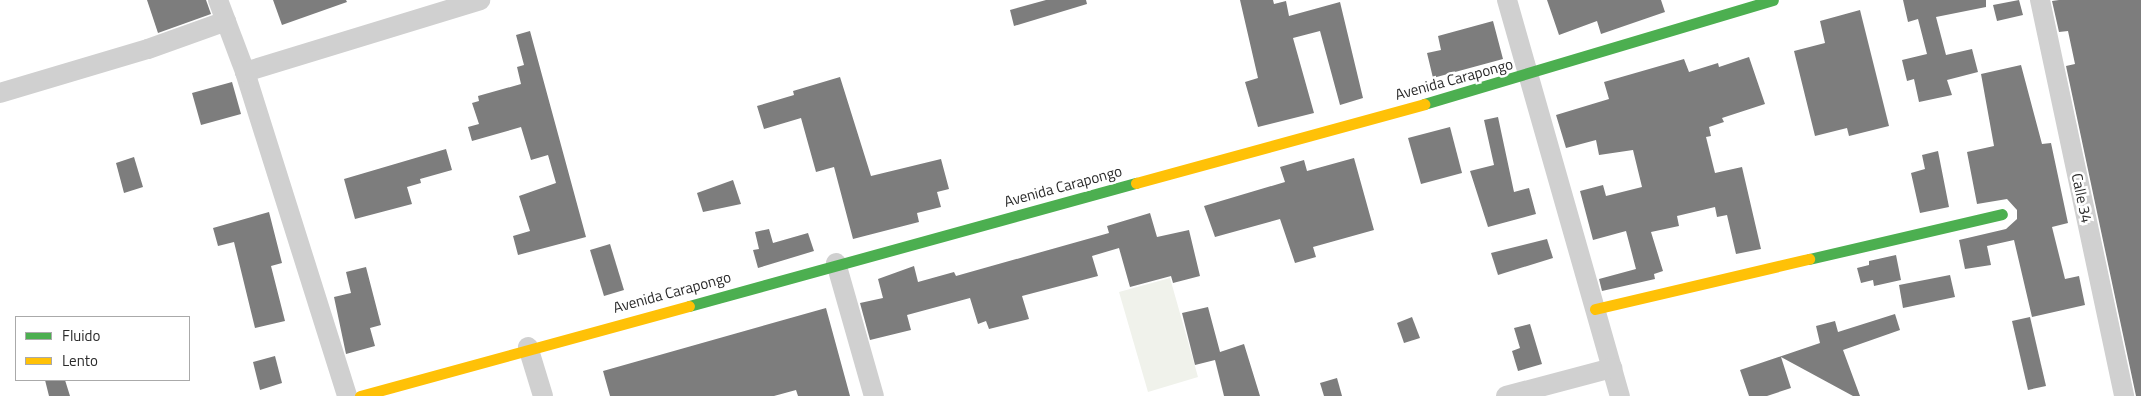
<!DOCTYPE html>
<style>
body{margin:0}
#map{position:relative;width:2141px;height:396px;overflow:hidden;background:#fff;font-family:"Titillium Web",sans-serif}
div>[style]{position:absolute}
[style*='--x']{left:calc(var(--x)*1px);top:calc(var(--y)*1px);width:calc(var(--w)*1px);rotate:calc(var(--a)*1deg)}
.green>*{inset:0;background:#f0f2eb}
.building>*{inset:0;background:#7d7d7d}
.street>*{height:20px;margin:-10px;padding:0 10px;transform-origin:10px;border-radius:10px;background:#d0d0d0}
.fast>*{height:11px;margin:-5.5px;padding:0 5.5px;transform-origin:5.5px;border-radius:5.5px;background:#4caf50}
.slow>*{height:11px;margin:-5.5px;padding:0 5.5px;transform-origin:5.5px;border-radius:5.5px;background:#ffc107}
span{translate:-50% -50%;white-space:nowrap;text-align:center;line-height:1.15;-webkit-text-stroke:5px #fff;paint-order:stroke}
.street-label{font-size:15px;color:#2b2b2b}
.legend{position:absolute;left:15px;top:316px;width:175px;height:65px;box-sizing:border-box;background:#fff;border:1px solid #aaa;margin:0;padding:6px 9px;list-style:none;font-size:15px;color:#2b2b2b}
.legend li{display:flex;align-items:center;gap:10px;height:25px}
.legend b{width:25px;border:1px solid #aaa}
</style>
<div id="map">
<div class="green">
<div style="clip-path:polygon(1170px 278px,1198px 377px,1148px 392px,1119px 292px)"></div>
</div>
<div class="building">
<div style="clip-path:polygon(147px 0,206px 0,211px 14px,158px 33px)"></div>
<div style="clip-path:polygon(273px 0,346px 0,347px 2px,282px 25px)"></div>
<div style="clip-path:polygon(1046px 0,1086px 0,1087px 4px,1014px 26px,1010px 10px)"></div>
<div style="clip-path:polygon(1240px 0,1273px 0,1274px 4px,1286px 1px,1289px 16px,1340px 2px,1363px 98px,1340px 105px,1320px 31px,1293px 38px,1314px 113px,1258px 127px,1245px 82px,1258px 78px)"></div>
<div style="clip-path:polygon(1547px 0,1661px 0,1665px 12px,1601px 34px,1597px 21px,1559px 35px)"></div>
<div style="clip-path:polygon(1903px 0,1986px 0,1986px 7px,1936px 17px,1946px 55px,1972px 49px,1978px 72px,1947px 80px,1952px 95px,1919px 102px,1914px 79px,1907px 81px,1902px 60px,1927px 54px,1918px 19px,1908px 22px)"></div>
<div style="clip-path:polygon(2019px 0,2023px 15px,1997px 21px,1993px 5px)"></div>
<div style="clip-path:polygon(2059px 0,2141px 0,2141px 396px,2136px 396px,2066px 66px,2075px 64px,2068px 31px,2059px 32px,2052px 1px)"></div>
<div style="clip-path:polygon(1860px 10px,1889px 126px,1849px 136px,1847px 128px,1815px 136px,1794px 51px,1825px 43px,1820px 21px)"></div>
<div style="clip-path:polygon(1493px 21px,1503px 59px,1433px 78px,1427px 53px,1441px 50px,1438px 36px)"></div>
<div style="clip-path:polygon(530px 31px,586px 237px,518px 255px,513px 236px,530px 231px,519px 196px,556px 183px,548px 155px,531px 160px,521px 127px,472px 141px,468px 127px,479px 124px,472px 103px,479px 101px,478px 96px,521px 84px,517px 67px,524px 65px,516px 35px)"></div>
<div style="clip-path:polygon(1749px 57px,1765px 104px,1722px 118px,1724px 122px,1709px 127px,1711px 136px,1706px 137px,1715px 173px,1742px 167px,1761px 249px,1736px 254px,1727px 215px,1717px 217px,1715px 207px,1677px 216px,1679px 226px,1651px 232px,1663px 271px,1654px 274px,1655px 279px,1602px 291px,1599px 279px,1636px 269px,1626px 231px,1593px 240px,1580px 191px,1603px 185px,1606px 196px,1642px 187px,1633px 150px,1599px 155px,1596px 140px,1566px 148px,1556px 115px,1609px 99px,1604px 82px,1684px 59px,1689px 72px,1718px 63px,1719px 67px)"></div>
<div style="clip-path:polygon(2021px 65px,2042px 144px,2051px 143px,2068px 223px,2052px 227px,2065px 279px,2079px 276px,2085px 305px,2032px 317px,2014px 240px,1987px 246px,1991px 265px,1965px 269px,1959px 240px,2006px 229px,2017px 219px,2017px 210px,2007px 199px,1977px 204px,1967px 152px,1994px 146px,1981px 74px)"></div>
<div style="clip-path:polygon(840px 77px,871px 176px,941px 159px,949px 189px,937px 192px,941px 207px,917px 213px,919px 222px,853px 239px,834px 167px,816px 172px,801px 118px,764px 129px,757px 106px,794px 95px,793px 91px)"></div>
<div style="clip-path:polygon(232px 82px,241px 114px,201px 125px,192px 93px)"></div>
<div style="clip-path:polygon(1498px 117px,1514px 192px,1529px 188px,1536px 214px,1488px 227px,1470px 171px,1494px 165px,1484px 120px)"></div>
<div style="clip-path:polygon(1450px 127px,1462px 173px,1421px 184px,1408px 138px)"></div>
<div style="clip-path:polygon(446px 149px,452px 170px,420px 179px,421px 183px,407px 187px,412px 204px,355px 219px,344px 179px)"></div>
<div style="clip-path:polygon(1938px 151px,1949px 207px,1920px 213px,1911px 173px,1925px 169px,1922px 155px)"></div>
<div style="clip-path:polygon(134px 157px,143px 187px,124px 193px,116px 163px)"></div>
<div style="clip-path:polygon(1354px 158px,1374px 230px,1313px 247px,1316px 257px,1295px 263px,1280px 219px,1215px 237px,1204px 206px,1285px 182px,1280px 167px,1304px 160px,1307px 171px)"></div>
<div style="clip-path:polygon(733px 180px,741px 204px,703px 212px,697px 193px)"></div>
<div style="clip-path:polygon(269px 212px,282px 263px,271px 266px,285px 321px,255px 328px,234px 242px,218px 246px,213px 228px)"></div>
<div style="clip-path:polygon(1150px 213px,1157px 237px,1189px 230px,1200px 276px,1173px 283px,1171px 276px,1130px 287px,1119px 248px,1092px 256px,1098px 276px,1022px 296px,1029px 319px,989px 329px,986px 321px,978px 324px,970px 298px,907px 315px,911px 330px,870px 340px,860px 303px,883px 298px,878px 279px,914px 266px,918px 282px,954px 272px,956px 276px,1109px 233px,1107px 226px)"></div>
<div style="clip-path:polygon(769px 229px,773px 243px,808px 233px,814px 251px,758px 268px,753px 250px,759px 249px,755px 232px)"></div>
<div style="clip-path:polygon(1547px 239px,1553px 258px,1498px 275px,1491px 253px)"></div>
<div style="clip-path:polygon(610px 244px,624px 290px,604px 296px,590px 250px)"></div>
<div style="clip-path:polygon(1896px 255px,1901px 280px,1874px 286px,1873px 280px,1861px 283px,1857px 268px,1869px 265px,1869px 261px)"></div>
<div style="clip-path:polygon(366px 267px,381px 325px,370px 328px,375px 346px,346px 354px,334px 297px,351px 293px,346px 272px)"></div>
<div style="clip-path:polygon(1950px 275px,1955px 297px,1903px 308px,1899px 285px)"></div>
<div style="clip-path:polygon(1208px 307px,1220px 352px,1244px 344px,1260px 396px,1224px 396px,1215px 360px,1195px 365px,1182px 313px)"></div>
<div style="clip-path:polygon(826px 308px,850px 396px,798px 396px,796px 390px,774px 396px,610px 396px,603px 371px)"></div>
<div style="clip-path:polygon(1895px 314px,1900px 330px,1843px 350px,1860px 396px,1853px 396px,1781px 357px,1791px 388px,1767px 396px,1749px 396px,1740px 370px,1820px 343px,1816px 326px,1835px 321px,1838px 332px)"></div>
<div style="clip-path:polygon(1412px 317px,1420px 338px,1404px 343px,1397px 323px)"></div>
<div style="clip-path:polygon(2030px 317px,2046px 386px,2028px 390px,2012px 321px)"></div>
<div style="clip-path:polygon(1530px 324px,1542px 364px,1518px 371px,1512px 351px,1520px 348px,1514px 328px)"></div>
<div style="clip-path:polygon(275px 356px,282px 383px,260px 390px,253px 362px)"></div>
<div style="clip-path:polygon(1337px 378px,1342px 396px,1324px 396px,1320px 383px)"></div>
<div style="clip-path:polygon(45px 380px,65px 380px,70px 396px,49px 396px)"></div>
</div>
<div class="street">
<div style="--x:218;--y:0;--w:77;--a:69.4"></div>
<div style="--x:245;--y:72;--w:340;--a:72.5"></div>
<div style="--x:1507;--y:0;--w:412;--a:74.1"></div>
<div style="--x:2040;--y:0;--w:405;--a:78"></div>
<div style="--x:245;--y:72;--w:246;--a:-17"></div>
<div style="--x:0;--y:93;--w:154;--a:-16.6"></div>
<div style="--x:148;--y:49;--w:83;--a:-19.7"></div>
<div style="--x:836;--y:263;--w:138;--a:74.1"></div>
<div style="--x:528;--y:347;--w:51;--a:73"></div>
<div style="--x:1506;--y:396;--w:110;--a:-14.8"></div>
</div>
<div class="fast">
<div style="--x:1424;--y:104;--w:364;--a:-16.6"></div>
<div style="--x:1809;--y:259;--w:198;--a:-13.1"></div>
<div style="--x:689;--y:306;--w:464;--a:-15.4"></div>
</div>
<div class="slow">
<div style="--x:1136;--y:183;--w:299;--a:-15.3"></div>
<div style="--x:1595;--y:309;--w:220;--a:-13.2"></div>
<div style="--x:360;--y:396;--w:341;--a:-15.3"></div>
</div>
<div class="street-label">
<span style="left:1454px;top:79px;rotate:-15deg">Avenida Carapongo</span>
<span style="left:1063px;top:186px;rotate:-15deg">Avenida Carapongo</span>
<span style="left:2082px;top:198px;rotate:78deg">Calle 34</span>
<span style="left:672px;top:292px;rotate:-15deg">Avenida Carapongo</span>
</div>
<ul class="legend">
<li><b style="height:6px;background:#4caf50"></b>Fluido</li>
<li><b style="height:6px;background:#ffc107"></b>Lento</li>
</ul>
</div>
